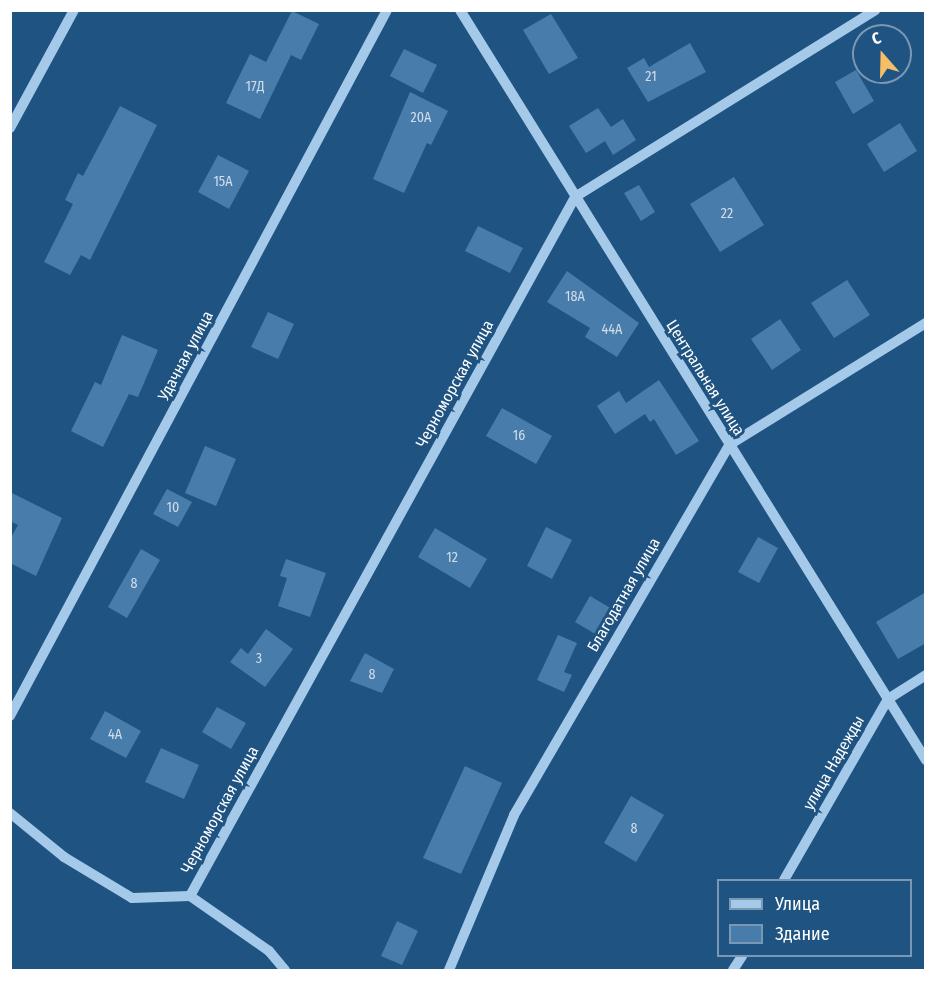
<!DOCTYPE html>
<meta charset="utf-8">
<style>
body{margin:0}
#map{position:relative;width:936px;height:981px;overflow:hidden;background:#1f5382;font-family:"Fira Sans Condensed",sans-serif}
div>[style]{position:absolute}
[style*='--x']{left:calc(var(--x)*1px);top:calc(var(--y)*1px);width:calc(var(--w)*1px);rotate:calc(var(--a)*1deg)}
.building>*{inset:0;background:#487dab}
.minor>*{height:10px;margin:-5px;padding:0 5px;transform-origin:5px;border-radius:5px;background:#a5cae9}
span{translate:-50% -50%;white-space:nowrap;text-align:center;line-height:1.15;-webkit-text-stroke:6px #1f5382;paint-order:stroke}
.number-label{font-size:14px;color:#d1deea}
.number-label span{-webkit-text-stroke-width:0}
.street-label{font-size:16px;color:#fff}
.frame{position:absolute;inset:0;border:12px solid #fff;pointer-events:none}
.legend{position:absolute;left:717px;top:879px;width:195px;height:78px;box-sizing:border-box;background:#1f5382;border:2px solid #7998b4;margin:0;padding:8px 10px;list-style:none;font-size:18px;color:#fff}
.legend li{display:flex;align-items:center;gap:12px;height:30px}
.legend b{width:30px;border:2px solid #7998b4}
.north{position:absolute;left:852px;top:24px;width:60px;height:60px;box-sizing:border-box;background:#1f5382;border:2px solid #7998b4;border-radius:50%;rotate:340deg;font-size:16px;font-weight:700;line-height:24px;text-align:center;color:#fff}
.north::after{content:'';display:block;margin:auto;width:21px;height:27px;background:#f7bf65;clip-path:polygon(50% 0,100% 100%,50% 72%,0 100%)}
</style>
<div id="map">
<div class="building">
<div style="clip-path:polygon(292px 11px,319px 24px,301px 60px,291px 55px,260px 119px,226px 103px,250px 54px,266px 62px)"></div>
<div style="clip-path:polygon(551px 14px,578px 58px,549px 74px,523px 30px)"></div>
<div style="clip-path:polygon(690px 43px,706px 72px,648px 102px,627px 68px,644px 58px,649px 67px)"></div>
<div style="clip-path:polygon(404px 49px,437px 65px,423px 93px,390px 76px)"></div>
<div style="clip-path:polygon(856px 70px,874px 101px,853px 114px,835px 82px)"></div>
<div style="clip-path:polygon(410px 92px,448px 111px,431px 145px,427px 143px,404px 193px,373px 179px)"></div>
<div style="clip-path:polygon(120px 106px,157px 125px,90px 260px,81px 255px,70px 275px,44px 262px,73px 204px,65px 200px,78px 173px,83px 176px)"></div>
<div style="clip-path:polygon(598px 108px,611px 127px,623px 119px,636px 140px,613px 155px,605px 141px,586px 153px,569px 126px)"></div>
<div style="clip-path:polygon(900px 123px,917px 151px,884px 172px,867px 144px)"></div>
<div style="clip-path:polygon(218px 155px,249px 171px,229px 209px,198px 192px)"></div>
<div style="clip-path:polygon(734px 177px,764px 225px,720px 252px,690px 204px)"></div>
<div style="clip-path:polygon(639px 185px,655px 212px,641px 221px,624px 193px)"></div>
<div style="clip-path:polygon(478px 226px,523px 248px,510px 273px,465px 251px)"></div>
<div style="clip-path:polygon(567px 271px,639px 323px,617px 357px,585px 337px,590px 328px,547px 302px)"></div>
<div style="clip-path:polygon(847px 280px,870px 315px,834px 338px,811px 303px)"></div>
<div style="clip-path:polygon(268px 312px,294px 324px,278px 359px,251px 347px)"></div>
<div style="clip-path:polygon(780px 319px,801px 350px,772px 370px,751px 339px)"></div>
<div style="clip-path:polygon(122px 335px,158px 350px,138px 397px,129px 394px,103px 447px,71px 431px,95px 382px,101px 385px)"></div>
<div style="clip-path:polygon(659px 380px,699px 441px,676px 455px,654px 419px,650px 422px,645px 414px,615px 434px,597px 406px,619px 391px,626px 403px)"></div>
<div style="clip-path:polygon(502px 408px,552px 436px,536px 464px,486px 436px)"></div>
<div style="clip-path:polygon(205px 446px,236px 459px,216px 506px,185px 493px)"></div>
<div style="clip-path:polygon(167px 489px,192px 502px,178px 527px,153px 514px)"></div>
<div style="clip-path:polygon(10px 492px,62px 518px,36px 576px,10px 563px,10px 539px,18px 525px,10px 521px)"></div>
<div style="clip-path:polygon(546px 527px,572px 540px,552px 579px,527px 566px)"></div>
<div style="clip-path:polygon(435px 528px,487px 559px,470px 588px,418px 557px)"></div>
<div style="clip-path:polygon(758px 537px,778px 548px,759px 583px,738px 572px)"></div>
<div style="clip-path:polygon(141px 549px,160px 560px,127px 618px,108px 607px)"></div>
<div style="clip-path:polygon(286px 559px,326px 573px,310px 617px,278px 606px,287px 578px,280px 576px)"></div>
<div style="clip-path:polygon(926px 592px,926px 643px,898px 659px,876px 622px)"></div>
<div style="clip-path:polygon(590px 596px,612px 609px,597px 635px,575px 622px)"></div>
<div style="clip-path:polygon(266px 629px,293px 649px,265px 687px,230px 662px,241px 648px,248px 654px)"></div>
<div style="clip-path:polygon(558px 635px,577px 643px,564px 672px,572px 675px,564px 692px,537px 680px)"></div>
<div style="clip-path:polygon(365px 653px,394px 669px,382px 693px,350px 681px)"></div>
<div style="clip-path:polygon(217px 707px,246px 723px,231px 749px,202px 732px)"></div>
<div style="clip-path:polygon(105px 711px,141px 731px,126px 758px,90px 739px)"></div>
<div style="clip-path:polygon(161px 748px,199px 765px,184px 799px,145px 782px)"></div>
<div style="clip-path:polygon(465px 766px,502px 783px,461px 874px,423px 858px)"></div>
<div style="clip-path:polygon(631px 796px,664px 815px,636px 862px,604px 843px)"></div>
<div style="clip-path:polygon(397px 921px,418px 931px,402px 965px,381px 956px)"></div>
</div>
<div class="minor">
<div style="--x:460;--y:10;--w:883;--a:58.15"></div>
<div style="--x:10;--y:128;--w:134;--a:-61.5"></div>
<div style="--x:10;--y:716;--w:800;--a:-61.9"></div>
<div style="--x:10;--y:813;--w:70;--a:39.2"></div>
<div style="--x:64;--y:857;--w:79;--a:31.1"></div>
<div style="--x:132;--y:898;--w:58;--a:-2"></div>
<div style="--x:190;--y:896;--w:96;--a:34.8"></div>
<div style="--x:269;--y:951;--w:25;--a:50"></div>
<div style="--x:784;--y:880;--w:209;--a:-60.1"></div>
<div style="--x:888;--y:699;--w:45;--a:-32.3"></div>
<div style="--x:190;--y:896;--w:798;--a:-61.15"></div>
<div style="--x:575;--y:197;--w:354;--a:-31.9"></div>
<div style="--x:449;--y:970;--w:168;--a:-67.2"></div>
<div style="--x:514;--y:815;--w:428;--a:-59.8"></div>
<div style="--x:729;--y:445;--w:232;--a:-31.8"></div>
<div style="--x:733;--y:970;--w:17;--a:-57"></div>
</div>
<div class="number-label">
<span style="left:651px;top:77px">21</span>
<span style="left:255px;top:87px">17Д</span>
<span style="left:421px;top:118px">20А</span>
<span style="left:223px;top:182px">15А</span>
<span style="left:727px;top:214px">22</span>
<span style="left:575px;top:297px">18А</span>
<span style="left:612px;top:330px">44А</span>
<span style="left:519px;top:436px">16</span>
<span style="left:173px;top:508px">10</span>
<span style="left:452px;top:558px">12</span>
<span style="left:134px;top:584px">8</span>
<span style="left:259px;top:659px">3</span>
<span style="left:372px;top:675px">8</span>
<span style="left:115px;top:735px">4А</span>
<span style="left:634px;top:829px">8</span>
</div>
<div class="street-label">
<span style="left:186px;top:356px;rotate:-62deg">Удачная улица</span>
<span style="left:705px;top:378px;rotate:58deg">Центральная улица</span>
<span style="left:455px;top:384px;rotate:-61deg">Черноморская улица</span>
<span style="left:624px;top:595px;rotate:-60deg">Благодатная улица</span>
<span style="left:834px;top:763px;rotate:-60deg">улица Надежды</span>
<span style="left:220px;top:810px;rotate:-61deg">Черноморская улица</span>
</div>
<div class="frame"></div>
<ul class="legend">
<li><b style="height:8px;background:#a5cae9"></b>Улица</li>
<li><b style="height:16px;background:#487dab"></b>Здание</li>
</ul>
<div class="north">С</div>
</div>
